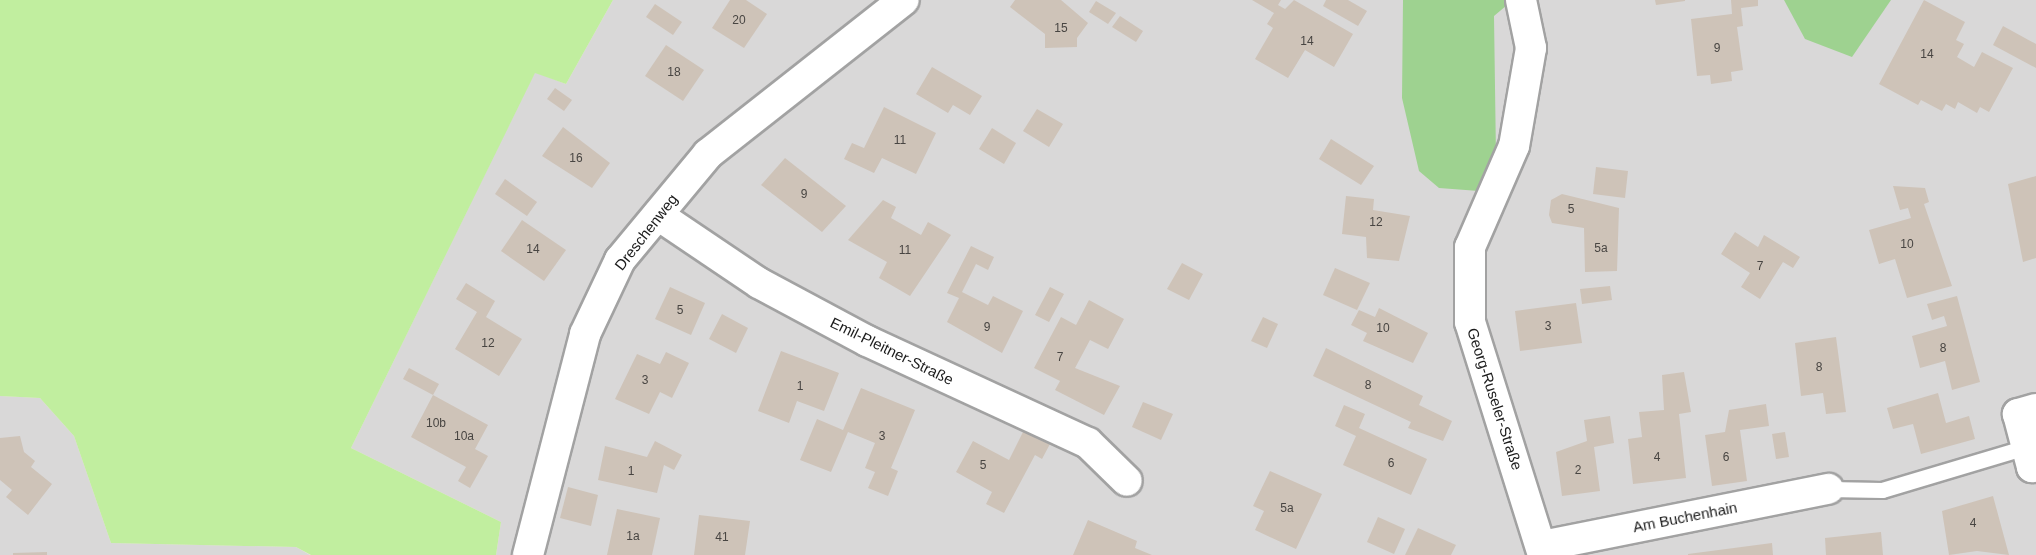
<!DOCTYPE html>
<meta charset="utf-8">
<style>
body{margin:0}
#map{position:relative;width:2036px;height:555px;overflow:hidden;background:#eeeadf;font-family:Arial,sans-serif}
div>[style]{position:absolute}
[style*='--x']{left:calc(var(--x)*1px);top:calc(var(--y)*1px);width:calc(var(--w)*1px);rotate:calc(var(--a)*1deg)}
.residential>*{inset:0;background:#d9d8d8}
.grass>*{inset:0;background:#c1ee9f}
.forest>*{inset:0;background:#9ed290}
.building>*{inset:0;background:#cec3b8}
.roads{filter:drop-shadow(2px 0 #a2a2a2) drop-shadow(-2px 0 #a2a2a2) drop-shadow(0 2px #a2a2a2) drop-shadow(0 -2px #a2a2a2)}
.lane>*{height:15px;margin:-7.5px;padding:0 7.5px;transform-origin:7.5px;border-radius:7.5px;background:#fff}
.street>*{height:30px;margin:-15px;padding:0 15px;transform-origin:15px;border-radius:15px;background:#fff}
span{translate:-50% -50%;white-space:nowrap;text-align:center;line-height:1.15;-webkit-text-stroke:5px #fff;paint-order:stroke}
.number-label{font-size:12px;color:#484542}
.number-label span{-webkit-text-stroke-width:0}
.street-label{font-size:15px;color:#1b1b1b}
</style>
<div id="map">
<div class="residential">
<div style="clip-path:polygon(613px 0,2036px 0,2036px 555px,496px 555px,501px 522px,351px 448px,535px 72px,566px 84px)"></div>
<div style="clip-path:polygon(0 396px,40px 398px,74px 436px,111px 543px,296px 547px,310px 555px,0 555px)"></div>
</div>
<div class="grass">
<div style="clip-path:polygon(0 0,613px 0,566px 84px,535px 73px,351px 448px,501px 522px,496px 555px,311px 555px,296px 547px,111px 543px,74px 436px,40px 398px,0 396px)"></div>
</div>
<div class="forest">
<div style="clip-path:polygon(1403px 0,1513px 0,1494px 16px,1496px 157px,1479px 191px,1439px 188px,1419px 171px,1402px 98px)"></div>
<div style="clip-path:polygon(1784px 0,1891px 0,1852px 57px,1805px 39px)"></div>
</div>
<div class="building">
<div style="clip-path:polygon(730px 0,746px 0,767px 14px,744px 48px,712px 28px)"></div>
<div style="clip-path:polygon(1015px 0,1061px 0,1088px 23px,1077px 38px,1077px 47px,1045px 48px,1045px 34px,1010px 7px)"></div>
<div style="clip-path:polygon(1252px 0,1281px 0,1278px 5px,1285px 9px,1294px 0,1353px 34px,1334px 67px,1305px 50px,1288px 78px,1255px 59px,1273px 28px,1267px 24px,1274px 13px)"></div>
<div style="clip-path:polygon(1326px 0,1348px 0,1367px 11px,1358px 26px,1323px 6px)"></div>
<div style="clip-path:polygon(1655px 0,1685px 0,1685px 1px,1656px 5px)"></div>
<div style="clip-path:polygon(1731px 0,1758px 0,1758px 6px,1741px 8px,1743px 26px,1737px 27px,1743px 70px,1731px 72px,1732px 81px,1711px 84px,1710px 75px,1697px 76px,1691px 19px,1732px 14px)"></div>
<div style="clip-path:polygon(1924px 0,1965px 22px,1956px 40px,1964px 44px,1957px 57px,1974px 67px,1982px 52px,2013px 68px,1989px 112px,1980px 107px,1977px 113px,1958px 102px,1955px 109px,1946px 104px,1942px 111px,1921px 100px,1918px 105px,1879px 84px)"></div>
<div style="clip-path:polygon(1096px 1px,1116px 13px,1108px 24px,1089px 12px)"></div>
<div style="clip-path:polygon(655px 4px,682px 22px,673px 35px,646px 17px)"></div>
<div style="clip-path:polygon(1120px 16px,1143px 31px,1136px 42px,1112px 27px)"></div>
<div style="clip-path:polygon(2003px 26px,2036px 44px,2036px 68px,1993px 45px)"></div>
<div style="clip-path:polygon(666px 45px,704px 70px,683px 101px,645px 76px)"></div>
<div style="clip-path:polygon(932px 67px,982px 96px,970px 115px,953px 105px,948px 113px,916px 94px)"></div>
<div style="clip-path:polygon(555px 88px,572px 100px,564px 111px,547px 99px)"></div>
<div style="clip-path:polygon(884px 107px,936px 133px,916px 174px,882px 158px,874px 173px,844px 159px,852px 143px,864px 148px)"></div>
<div style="clip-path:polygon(1037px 109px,1063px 124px,1049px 147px,1023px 131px)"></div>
<div style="clip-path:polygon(563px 127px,610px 163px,592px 188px,542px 156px)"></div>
<div style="clip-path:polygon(992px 128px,1016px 143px,1004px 164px,979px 149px)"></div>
<div style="clip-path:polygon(1331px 139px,1374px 166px,1361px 185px,1319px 159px)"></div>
<div style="clip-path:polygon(785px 158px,846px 206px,822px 232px,761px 185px)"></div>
<div style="clip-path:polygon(1596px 167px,1628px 171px,1625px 198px,1593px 194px)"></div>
<div style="clip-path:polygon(2036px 176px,2036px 258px,2023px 262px,2008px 184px)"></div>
<div style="clip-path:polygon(505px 179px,537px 202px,527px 216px,495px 194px)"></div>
<div style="clip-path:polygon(1893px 186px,1925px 188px,1929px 202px,1924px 204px,1952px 286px,1907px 298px,1895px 259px,1879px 264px,1869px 230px,1911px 218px,1908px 208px,1900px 210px)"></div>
<div style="clip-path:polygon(1562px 194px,1619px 208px,1617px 271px,1585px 272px,1584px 228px,1552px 223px,1549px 215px,1551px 200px)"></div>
<div style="clip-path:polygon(1346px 196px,1374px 199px,1373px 210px,1410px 216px,1399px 261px,1367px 258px,1366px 237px,1342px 234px)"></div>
<div style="clip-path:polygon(883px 200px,896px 207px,891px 218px,921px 235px,928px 222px,951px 235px,910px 296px,879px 278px,887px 262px,848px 240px)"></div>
<div style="clip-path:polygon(522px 220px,566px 250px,544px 281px,501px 251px)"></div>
<div style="clip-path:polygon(1735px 232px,1758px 247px,1764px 235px,1800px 257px,1793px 268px,1783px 262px,1760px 299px,1741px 287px,1750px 273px,1721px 254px)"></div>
<div style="clip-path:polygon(971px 246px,994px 257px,988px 270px,976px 264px,962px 292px,988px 305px,993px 296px,1023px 311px,1002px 353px,947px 322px,959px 298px,947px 293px)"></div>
<div style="clip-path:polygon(1182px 263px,1203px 274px,1189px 300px,1167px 289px)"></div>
<div style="clip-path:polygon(1335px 268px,1370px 283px,1357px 310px,1323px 295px)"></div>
<div style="clip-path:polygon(466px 283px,495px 301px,486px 317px,522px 339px,499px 376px,455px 349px,477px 312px,456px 299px)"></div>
<div style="clip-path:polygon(1610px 286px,1612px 300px,1582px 304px,1580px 289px)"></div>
<div style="clip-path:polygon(670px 287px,705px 303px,691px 335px,655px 319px)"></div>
<div style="clip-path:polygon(1050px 287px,1064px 294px,1049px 322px,1035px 315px)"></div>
<div style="clip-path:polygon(1957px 296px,1980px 382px,1952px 390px,1945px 361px,1920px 368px,1912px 336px,1947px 326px,1944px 316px,1932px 320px,1927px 304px)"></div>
<div style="clip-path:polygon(1089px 300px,1124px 319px,1108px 349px,1090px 340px,1075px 368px,1120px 386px,1104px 415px,1055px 390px,1060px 381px,1034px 368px,1061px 317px,1076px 325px)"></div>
<div style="clip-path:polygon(1576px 303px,1582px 343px,1520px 351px,1515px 311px)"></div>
<div style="clip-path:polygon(1379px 308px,1428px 333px,1413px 363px,1363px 341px,1367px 333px,1351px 325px,1359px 310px,1375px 317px)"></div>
<div style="clip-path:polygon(722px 314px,748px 328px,736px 353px,709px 339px)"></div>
<div style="clip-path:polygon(1263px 317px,1278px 324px,1267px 348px,1251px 341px)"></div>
<div style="clip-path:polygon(1836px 337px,1846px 412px,1826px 414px,1823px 393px,1801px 396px,1795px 343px)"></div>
<div style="clip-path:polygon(1326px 348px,1423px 396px,1419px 405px,1452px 421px,1443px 441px,1408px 428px,1411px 422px,1313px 376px)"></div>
<div style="clip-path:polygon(781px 351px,839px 373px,824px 411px,797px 401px,789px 423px,758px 411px)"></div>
<div style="clip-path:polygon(666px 352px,689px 363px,672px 398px,660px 392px,649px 414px,615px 399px,637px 354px,660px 364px)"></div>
<div style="clip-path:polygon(409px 368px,439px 384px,433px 395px,403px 379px)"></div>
<div style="clip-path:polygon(1684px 372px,1691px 412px,1679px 414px,1686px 478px,1633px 484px,1628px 439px,1642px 437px,1639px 412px,1664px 410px,1662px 375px)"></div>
<div style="clip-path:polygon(861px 388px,915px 410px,891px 468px,898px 471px,888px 496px,868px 488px,875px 472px,865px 468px,875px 443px,848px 432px,831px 472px,800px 460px,817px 419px,843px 430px)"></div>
<div style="clip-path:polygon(1938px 393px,1946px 423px,1969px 416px,1975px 439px,1921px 454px,1913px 424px,1893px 429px,1887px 408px)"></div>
<div style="clip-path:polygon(433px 395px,488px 425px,475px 449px,488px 456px,470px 488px,458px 481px,466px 467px,411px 437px)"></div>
<div style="clip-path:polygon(1143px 402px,1173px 414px,1161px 440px,1132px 427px)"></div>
<div style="clip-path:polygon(1766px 404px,1769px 426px,1740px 430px,1747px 481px,1712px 486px,1705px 435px,1725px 432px,1729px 410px)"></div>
<div style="clip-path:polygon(1344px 405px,1365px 414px,1359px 428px,1427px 459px,1411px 495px,1343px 465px,1356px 436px,1335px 426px)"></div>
<div style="clip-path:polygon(1610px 416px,1614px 443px,1594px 447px,1600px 491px,1562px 496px,1556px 452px,1587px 441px,1584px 420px)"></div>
<div style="clip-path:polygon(1024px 430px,1050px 444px,1042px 459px,1035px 455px,1004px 513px,986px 504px,992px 492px,956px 472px,973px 441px,1009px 460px)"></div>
<div style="clip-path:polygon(1785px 432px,1789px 457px,1776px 459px,1772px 434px)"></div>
<div style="clip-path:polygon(20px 436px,24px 452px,35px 461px,31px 467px,52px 484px,28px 515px,6px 497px,12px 490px,0 480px,0 438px)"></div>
<div style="clip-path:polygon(655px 441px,682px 455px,674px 470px,664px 465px,657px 493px,598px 480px,605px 446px,647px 457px)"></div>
<div style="clip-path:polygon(1270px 471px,1322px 494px,1296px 549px,1255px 530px,1264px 511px,1253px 506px)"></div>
<div style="clip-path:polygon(568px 487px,598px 495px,591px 526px,560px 518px)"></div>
<div style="clip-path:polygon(1993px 496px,2009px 555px,1977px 551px,1949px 555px,1942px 511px)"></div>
<div style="clip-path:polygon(617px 509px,660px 518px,652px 555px,607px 555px)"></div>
<div style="clip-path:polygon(699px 515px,750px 521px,745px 555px,694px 555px)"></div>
<div style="clip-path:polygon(1378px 517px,1405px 529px,1394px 554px,1367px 542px)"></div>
<div style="clip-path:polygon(1088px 520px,1137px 541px,1135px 548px,1152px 555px,1073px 555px)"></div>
<div style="clip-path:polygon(1418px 528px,1456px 545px,1451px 555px,1405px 555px)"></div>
<div style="clip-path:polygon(1881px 532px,1883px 555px,1826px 555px,1825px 538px)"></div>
<div style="clip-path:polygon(1772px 543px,1773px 555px,1688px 555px,1688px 554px)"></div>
<div style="clip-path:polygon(47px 552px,47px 555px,13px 555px,13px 553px)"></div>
</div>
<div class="roads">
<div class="lane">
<div style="--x:1828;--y:489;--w:54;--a:1.1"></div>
<div style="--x:1882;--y:490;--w:150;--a:-16.6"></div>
</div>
<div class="street">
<div style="--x:1521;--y:0;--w:49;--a:78.2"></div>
<div style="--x:1531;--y:48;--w:99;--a:99.8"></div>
<div style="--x:1514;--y:146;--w:110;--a:113.5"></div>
<div style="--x:1470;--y:247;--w:75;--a:90"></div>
<div style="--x:1470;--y:322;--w:244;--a:72.6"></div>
<div style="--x:658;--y:215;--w:122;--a:34"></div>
<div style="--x:759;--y:283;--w:123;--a:28.2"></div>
<div style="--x:867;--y:341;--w:243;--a:24.8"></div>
<div style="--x:1088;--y:443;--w:54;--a:44.3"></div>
<div style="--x:2036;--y:409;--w:19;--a:164"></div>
<div style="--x:2018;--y:414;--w:55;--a:75.2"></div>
<div style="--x:2032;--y:467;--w:4;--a:-14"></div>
<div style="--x:1542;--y:546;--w:292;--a:-11.3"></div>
<div style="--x:528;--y:555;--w:228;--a:-75.5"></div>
<div style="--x:585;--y:334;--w:82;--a:-64.7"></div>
<div style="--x:620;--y:260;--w:138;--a:-50.3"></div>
<div style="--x:708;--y:154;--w:249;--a:-38.2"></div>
</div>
</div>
<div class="number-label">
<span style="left:739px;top:21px">20</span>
<span style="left:1061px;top:29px">15</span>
<span style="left:1307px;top:42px">14</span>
<span style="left:1717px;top:49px">9</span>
<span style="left:1927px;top:55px">14</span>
<span style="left:674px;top:73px">18</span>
<span style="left:900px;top:141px">11</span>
<span style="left:576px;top:159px">16</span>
<span style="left:804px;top:195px">9</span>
<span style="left:1571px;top:210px">5</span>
<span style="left:1376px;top:223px">12</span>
<span style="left:1907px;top:245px">10</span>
<span style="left:1601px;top:249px">5a</span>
<span style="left:533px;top:250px">14</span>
<span style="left:905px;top:251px">11</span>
<span style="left:1760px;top:267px">7</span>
<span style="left:680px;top:311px">5</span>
<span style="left:1548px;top:327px">3</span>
<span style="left:987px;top:328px">9</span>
<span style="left:1383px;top:329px">10</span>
<span style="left:488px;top:344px">12</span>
<span style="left:1943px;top:349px">8</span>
<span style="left:1060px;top:358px">7</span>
<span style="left:1819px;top:368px">8</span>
<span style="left:645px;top:381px">3</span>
<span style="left:1368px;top:386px">8</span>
<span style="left:800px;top:387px">1</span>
<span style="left:436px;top:424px">10b</span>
<span style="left:464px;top:437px">10a</span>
<span style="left:882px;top:437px">3</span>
<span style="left:1657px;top:458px">4</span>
<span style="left:1726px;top:458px">6</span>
<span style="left:1391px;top:464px">6</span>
<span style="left:983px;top:466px">5</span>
<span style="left:1578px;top:471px">2</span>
<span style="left:631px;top:472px">1</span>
<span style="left:1287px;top:509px">5a</span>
<span style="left:1973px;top:524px">4</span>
<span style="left:633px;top:537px">1a</span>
<span style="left:722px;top:538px">41</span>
</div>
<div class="street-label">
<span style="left:646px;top:232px;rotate:-52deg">Dreschenweg</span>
<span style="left:892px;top:351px;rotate:26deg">Emil-Pleitner-Straße</span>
<span style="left:1495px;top:399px;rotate:72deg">Georg-Ruseler-Straße</span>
<span style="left:1685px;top:517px;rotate:-11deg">Am Buchenhain</span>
</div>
</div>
